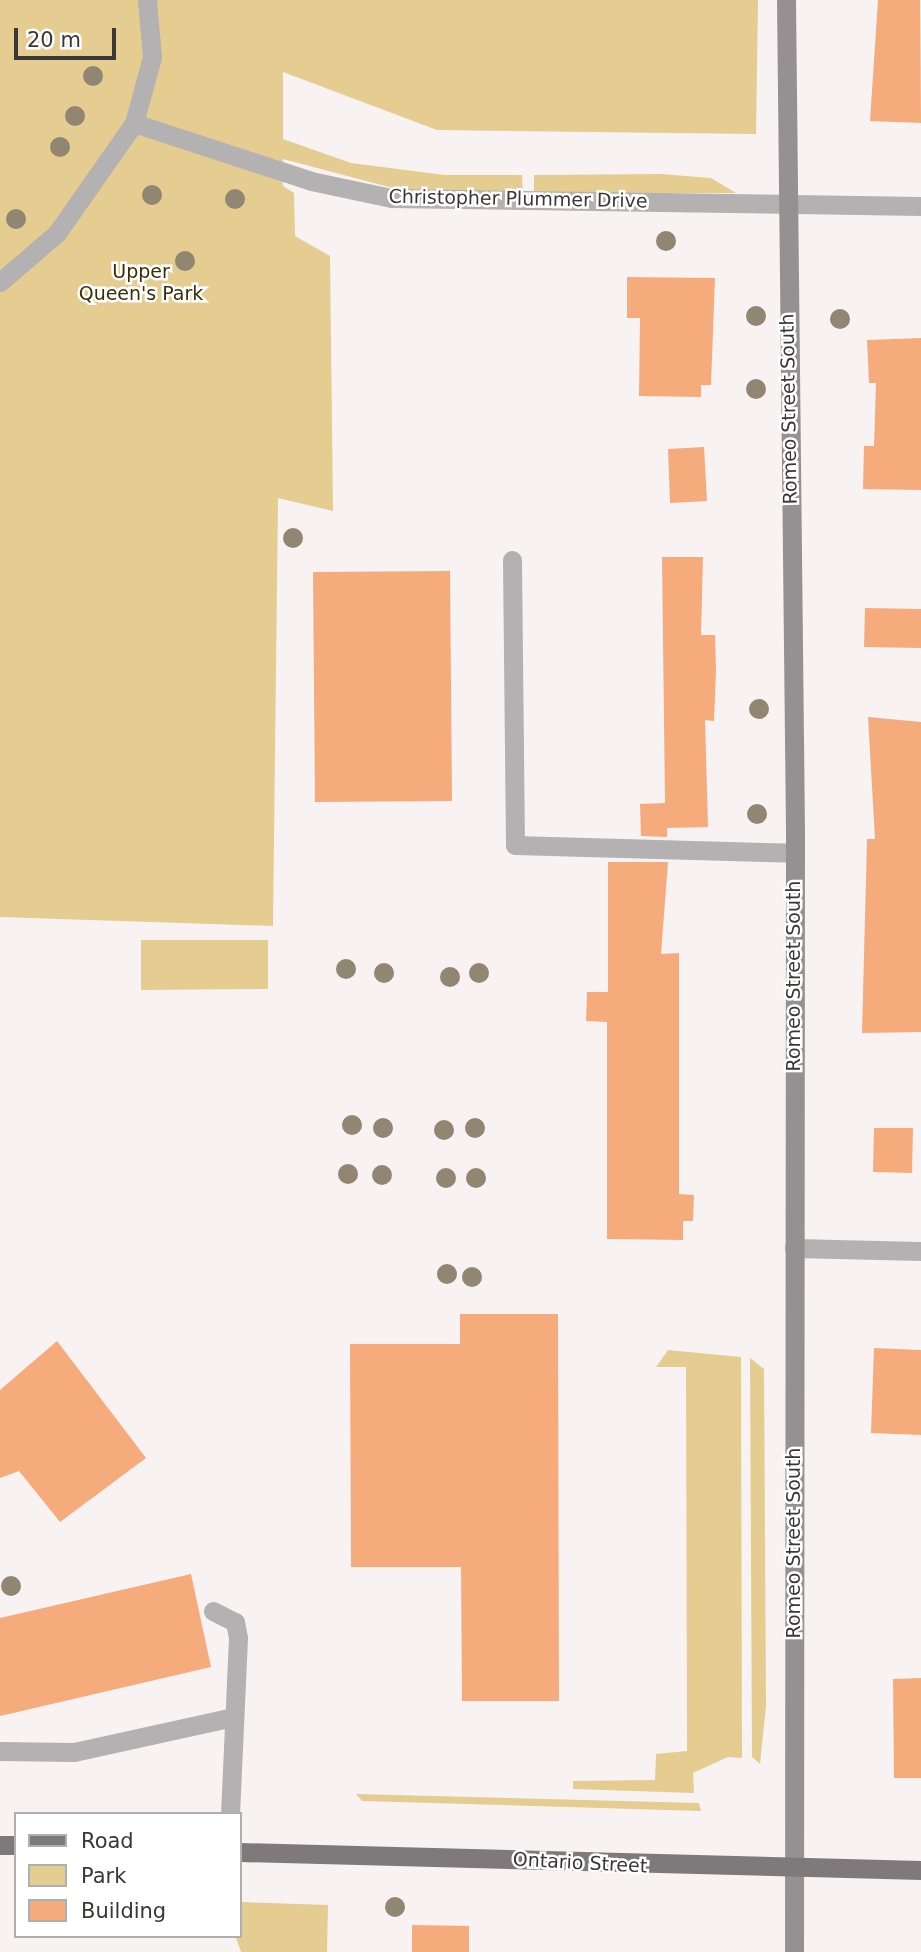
<!DOCTYPE html>
<style>
body{margin:0}
#map{position:relative;width:921px;height:1952px;overflow:hidden;background:#f9f2f2;font-family:"DejaVu Sans",sans-serif}
div>[style]{position:absolute}
[style*='--x']{left:calc(var(--x)*1px);top:calc(var(--y)*1px);width:calc(var(--w)*1px);rotate:calc(var(--a)*1deg)}
.green>*{inset:0;background:#e5cc91}
.building>*{inset:0;background:#f5ab7c}
.service>*{height:19px;margin:-9.5px;padding:0 9.5px;transform-origin:9.5px;border-radius:9.5px;background:#b4b1b3}
.minor>*{height:19px;margin:-9.5px;padding:0 9.5px;transform-origin:9.5px;border-radius:9.5px;background:#b4b1b3}
.secondary>*{height:19px;margin:-9.5px;padding:0 9.5px;transform-origin:9.5px;border-radius:9.5px;background:#959193}
.primary>*{height:19px;margin:-9.5px;padding:0 9.5px;transform-origin:9.5px;border-radius:9.5px;background:#7e7a7c}
.trees>*{width:20px;height:20px;margin:-10px;border-radius:50%;background:#908672}
span{translate:-50% -50%;white-space:nowrap;text-align:center;line-height:1.15;-webkit-text-stroke:5px #fff;paint-order:stroke}
.street-label{font-size:19px;color:#3a3737}
.park-label{font-size:19px;color:#3b2d09}
.legend{position:absolute;left:14px;top:1812px;width:228px;height:126px;box-sizing:border-box;background:#fff;border:2px solid #b0afaf;margin:0;padding:9px 12px;list-style:none;font-size:21px;color:#3a3737}
.legend li{display:flex;align-items:center;gap:14px;height:35px}
.legend b{width:35px;border:2px solid #b0afaf}
.scale{position:absolute;left:14px;top:28px;width:102px;height:32px;box-sizing:border-box;border:4px solid #3a3737;border-top:0;padding-left:9px;font-size:21px;line-height:24px;white-space:nowrap;color:#3a3737;-webkit-text-stroke:5px #fff;paint-order:stroke}
</style>
<div id="map">
<div class="green">
<div style="clip-path:polygon(0 0,758px 0,756px 134px,437px 130px,283px 72px,283px 139px,351px 163px,445px 175px,522px 175px,523px 193px,408px 192px,283px 159px,283px 186px,294px 193px,295px 236px,330px 256px,333px 511px,278px 498px,273px 926px,0 917px)"></div>
<div style="clip-path:polygon(661px 174px,711px 178px,736px 193px,534px 193px,534px 175px)"></div>
<div style="clip-path:polygon(141px 940px,268px 940px,268px 989px,141px 990px)"></div>
<div style="clip-path:polygon(668px 1350px,741px 1357px,742px 1758px,728px 1757px,693px 1773px,694px 1793px,573px 1789px,573px 1781px,655px 1780px,656px 1754px,687px 1751px,686px 1367px,656px 1367px)"></div>
<div style="clip-path:polygon(750px 1358px,764px 1369px,766px 1706px,760px 1764px,752px 1757px)"></div>
<div style="clip-path:polygon(356px 1794px,699px 1803px,701px 1811px,362px 1801px)"></div>
<div style="clip-path:polygon(240px 1902px,328px 1905px,327px 1952px,241px 1952px,236px 1938px,190px 1937px,240px 1936px)"></div>
</div>
<div class="building">
<div style="clip-path:polygon(878px 0,920px 0,921px 123px,870px 121px)"></div>
<div style="clip-path:polygon(627px 277px,715px 278px,711px 385px,701px 385px,701px 397px,639px 396px,640px 318px,627px 318px)"></div>
<div style="clip-path:polygon(921px 338px,921px 490px,863px 489px,864px 446px,874px 446px,876px 383px,869px 383px,867px 340px)"></div>
<div style="clip-path:polygon(704px 447px,707px 501px,670px 503px,668px 449px)"></div>
<div style="clip-path:polygon(662px 557px,703px 557px,701px 635px,715px 635px,716px 671px,714px 721px,705px 720px,708px 827px,667px 828px,667px 837px,641px 836px,640px 804px,665px 803px)"></div>
<div style="clip-path:polygon(450px 571px,452px 801px,315px 802px,313px 572px)"></div>
<div style="clip-path:polygon(865px 608px,921px 609px,921px 648px,864px 647px)"></div>
<div style="clip-path:polygon(868px 717px,921px 722px,921px 1032px,862px 1033px,867px 839px,875px 839px)"></div>
<div style="clip-path:polygon(608px 862px,668px 862px,661px 954px,679px 953px,679px 1194px,694px 1195px,693px 1221px,683px 1221px,683px 1240px,607px 1239px,607px 1022px,586px 1021px,587px 992px,608px 992px)"></div>
<div style="clip-path:polygon(874px 1128px,913px 1128px,912px 1173px,873px 1172px)"></div>
<div style="clip-path:polygon(460px 1314px,558px 1314px,559px 1701px,462px 1701px,461px 1567px,351px 1567px,350px 1344px,460px 1344px)"></div>
<div style="clip-path:polygon(57px 1341px,146px 1458px,60px 1522px,19px 1471px,0 1478px,0 1390px)"></div>
<div style="clip-path:polygon(874px 1348px,921px 1350px,921px 1435px,871px 1433px)"></div>
<div style="clip-path:polygon(191px 1574px,211px 1667px,0 1716px,0 1618px)"></div>
<div style="clip-path:polygon(921px 1678px,921px 1778px,894px 1778px,893px 1679px)"></div>
<div style="clip-path:polygon(412px 1925px,469px 1926px,469px 1952px,412px 1952px)"></div>
</div>
<div class="service">
<div style="--x:512;--y:560;--w:285;--a:89.4"></div>
<div style="--x:515;--y:845;--w:280;--a:1.6"></div>
<div style="--x:213;--y:1611;--w:25;--a:27"></div>
<div style="--x:235;--y:1622;--w:16;--a:79"></div>
<div style="--x:238;--y:1638;--w:176;--a:92.6"></div>
<div style="--x:0;--y:1751;--w:74;--a:0.8"></div>
<div style="--x:74;--y:1752;--w:163;--a:-12.4"></div>
</div>
<div class="minor">
<div style="--x:134;--y:123;--w:186;--a:18.1"></div>
<div style="--x:311;--y:181;--w:82;--a:12"></div>
<div style="--x:391;--y:198;--w:530;--a:0.86"></div>
<div style="--x:0;--y:282;--w:75;--a:-40.7"></div>
<div style="--x:57;--y:233;--w:134;--a:-55"></div>
<div style="--x:134;--y:123;--w:68;--a:-74.7"></div>
<div style="--x:152;--y:57;--w:57;--a:-95"></div>
<div style="--x:794;--y:1248;--w:127;--a:1.4"></div>
</div>
<div class="secondary">
<div style="--x:786;--y:0;--w:832;--a:89.38"></div>
<div style="--x:795;--y:832;--w:1120;--a:90.05"></div>
</div>
<div class="primary">
<div style="--x:0;--y:1845;--w:16;--a:0"></div>
<div style="--x:240;--y:1852;--w:681;--a:1.51"></div>
</div>
<div class="trees">
<div style="left:93px;top:76px"></div>
<div style="left:75px;top:116px"></div>
<div style="left:60px;top:147px"></div>
<div style="left:152px;top:195px"></div>
<div style="left:235px;top:199px"></div>
<div style="left:16px;top:219px"></div>
<div style="left:666px;top:241px"></div>
<div style="left:185px;top:261px"></div>
<div style="left:756px;top:316px"></div>
<div style="left:840px;top:319px"></div>
<div style="left:756px;top:389px"></div>
<div style="left:293px;top:538px"></div>
<div style="left:759px;top:709px"></div>
<div style="left:757px;top:814px"></div>
<div style="left:346px;top:969px"></div>
<div style="left:384px;top:973px"></div>
<div style="left:479px;top:973px"></div>
<div style="left:450px;top:977px"></div>
<div style="left:352px;top:1125px"></div>
<div style="left:383px;top:1128px"></div>
<div style="left:475px;top:1128px"></div>
<div style="left:444px;top:1130px"></div>
<div style="left:348px;top:1174px"></div>
<div style="left:382px;top:1175px"></div>
<div style="left:446px;top:1178px"></div>
<div style="left:476px;top:1178px"></div>
<div style="left:447px;top:1274px"></div>
<div style="left:472px;top:1277px"></div>
<div style="left:11px;top:1586px"></div>
<div style="left:395px;top:1907px"></div>
</div>
<div class="street-label">
<span style="left:518px;top:199px;rotate:1deg">Christopher Plummer Drive</span>
<span style="left:789px;top:409px;rotate:-91deg">Romeo Street South</span>
<span style="left:794px;top:976px;rotate:-90deg">Romeo Street South</span>
<span style="left:794px;top:1543px;rotate:-90deg">Romeo Street South</span>
<span style="left:580px;top:1863px;rotate:3deg">Ontario Street</span>
</div>
<div class="park-label">
<span style="left:141px;top:283px">Upper<br>Queen's Park</span>
</div>
<ul class="legend">
<li><b style="height:9px;background:#7e7a7c"></b>Road</li>
<li><b style="height:19px;background:#e5cc91"></b>Park</li>
<li><b style="height:19px;background:#f5ab7c"></b>Building</li>
</ul>
<div class="scale">20 m</div>
</div>
